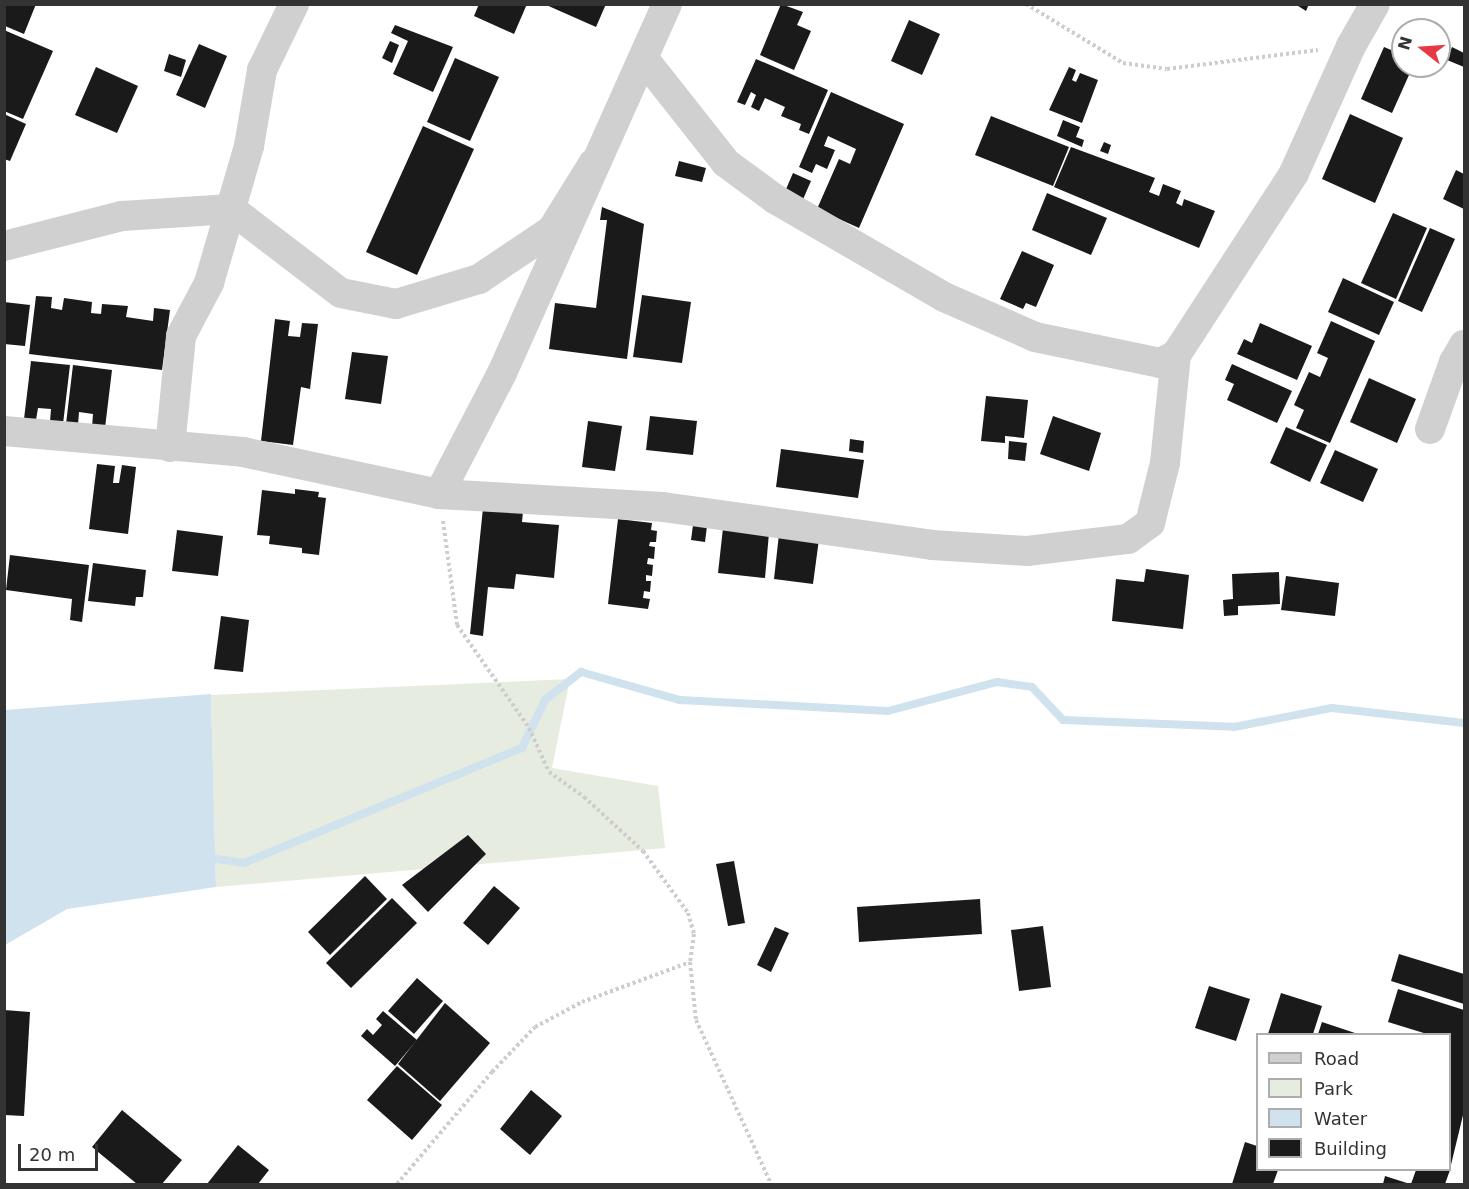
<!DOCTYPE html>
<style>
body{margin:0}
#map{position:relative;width:1469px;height:1189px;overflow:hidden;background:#fff;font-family:"DejaVu Sans",sans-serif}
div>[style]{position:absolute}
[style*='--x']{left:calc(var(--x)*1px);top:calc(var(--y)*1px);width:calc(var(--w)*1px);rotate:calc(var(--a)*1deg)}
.green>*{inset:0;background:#e6ecdf}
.water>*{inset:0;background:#cfe2ee}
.stream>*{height:8px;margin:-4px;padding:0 4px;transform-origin:4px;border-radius:4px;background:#cfe2ee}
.building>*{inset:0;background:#1a1a1a}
.path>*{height:4px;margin-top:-2px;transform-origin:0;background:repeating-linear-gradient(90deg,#cdcdcd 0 3px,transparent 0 6px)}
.minor>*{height:30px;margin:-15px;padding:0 15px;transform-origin:15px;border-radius:15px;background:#d0d0d0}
span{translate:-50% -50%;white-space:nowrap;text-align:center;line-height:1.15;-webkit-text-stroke:6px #fff;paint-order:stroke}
.frame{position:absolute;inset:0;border:6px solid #333;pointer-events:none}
.legend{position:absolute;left:1256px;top:1033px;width:195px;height:138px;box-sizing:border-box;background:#fff;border:2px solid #adadad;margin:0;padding:8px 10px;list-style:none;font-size:18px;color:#333}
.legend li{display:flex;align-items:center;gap:12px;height:30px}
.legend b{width:30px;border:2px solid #adadad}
.north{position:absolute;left:1391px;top:18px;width:60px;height:60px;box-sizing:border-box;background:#fff;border:2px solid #adadad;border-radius:50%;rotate:287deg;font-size:16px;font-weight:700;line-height:24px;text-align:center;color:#333}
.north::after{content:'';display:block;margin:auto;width:21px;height:27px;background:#e63946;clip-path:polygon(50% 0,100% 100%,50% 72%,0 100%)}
.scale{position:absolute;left:18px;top:1144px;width:80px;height:27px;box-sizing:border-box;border:3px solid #333;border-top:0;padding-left:8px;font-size:18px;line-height:21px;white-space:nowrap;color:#333;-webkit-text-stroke:4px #fff;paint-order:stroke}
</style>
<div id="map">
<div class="green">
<div style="clip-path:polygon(570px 679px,552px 768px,658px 786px,665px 848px,216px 887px,211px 695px)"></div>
</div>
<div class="water">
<div style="clip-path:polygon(211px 694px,216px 887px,67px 909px,5px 945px,5px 710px)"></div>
</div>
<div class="stream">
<div style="--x:204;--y:857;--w:40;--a:8.5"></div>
<div style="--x:244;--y:863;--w:301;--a:-22.5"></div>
<div style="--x:522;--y:748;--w:53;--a:-64.4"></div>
<div style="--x:545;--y:700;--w:46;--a:-37.9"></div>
<div style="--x:581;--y:672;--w:103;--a:15.8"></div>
<div style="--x:680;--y:700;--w:208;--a:3"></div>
<div style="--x:888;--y:711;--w:113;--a:-14.9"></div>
<div style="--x:997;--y:682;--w:35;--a:8"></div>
<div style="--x:1032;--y:687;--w:45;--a:46.8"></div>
<div style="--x:1063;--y:720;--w:171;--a:2.3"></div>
<div style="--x:1234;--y:727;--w:100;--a:-11"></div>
<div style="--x:1332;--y:708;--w:133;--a:6.5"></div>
</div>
<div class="building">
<div style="clip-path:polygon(5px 4px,36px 4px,24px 34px,5px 26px)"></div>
<div style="clip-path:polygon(479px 4px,527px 4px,514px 34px,474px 16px)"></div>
<div style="clip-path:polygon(544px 4px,606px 4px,596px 27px)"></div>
<div style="clip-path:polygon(781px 4px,803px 12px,797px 25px,811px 31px,794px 70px,760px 55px)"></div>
<div style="clip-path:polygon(1295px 4px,1309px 4px,1306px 11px)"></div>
<div style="clip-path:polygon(909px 20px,940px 34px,922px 75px,891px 61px)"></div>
<div style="clip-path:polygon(395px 25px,453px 47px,433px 92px,393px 74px,408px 41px,391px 33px)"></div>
<div style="clip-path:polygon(4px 30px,53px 51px,23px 119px,4px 111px)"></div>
<div style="clip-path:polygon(390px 41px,399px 45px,392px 63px,382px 58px)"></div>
<div style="clip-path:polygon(199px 44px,227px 56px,205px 108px,176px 95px)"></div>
<div style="clip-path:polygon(1384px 47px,1403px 55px,1403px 66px,1413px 66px,1392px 113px,1361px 99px)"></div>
<div style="clip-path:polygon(1452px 47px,1464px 53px,1464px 67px,1447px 60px)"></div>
<div style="clip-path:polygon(169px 54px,186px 60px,181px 77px,164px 71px)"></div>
<div style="clip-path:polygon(455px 58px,499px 77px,470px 141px,427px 122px)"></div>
<div style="clip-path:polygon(756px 59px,828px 90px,809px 134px,799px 130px,801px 124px,781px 116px,785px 107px,765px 98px,759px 111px,751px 107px,756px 95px,751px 92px,745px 105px,737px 102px)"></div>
<div style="clip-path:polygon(96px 67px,138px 86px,117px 133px,75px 115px)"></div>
<div style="clip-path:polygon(1069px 67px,1076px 70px,1072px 80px,1076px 82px,1080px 73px,1098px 80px,1082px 123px,1049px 110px)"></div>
<div style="clip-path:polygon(831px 92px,904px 124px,859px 228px,817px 209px,839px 159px,850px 164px,856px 149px,828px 136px,824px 146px,835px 150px,827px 169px,816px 164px,812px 173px,799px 167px)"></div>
<div style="clip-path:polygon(4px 114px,26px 124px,10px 161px,4px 159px)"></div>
<div style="clip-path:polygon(1350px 114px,1403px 138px,1375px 203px,1322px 179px)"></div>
<div style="clip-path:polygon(991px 116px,1069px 147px,1053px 186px,975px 155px)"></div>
<div style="clip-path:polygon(1063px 120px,1080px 127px,1076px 137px,1084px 140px,1082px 147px,1057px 136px)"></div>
<div style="clip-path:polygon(423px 126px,474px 149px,417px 275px,366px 252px)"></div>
<div style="clip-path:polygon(1104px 142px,1111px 145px,1108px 154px,1100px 151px)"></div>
<div style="clip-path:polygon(1071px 147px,1155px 178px,1149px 192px,1159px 196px,1163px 184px,1181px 191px,1176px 203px,1182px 206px,1184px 199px,1215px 211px,1199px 248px,1054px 187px)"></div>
<div style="clip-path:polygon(679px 161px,706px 168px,702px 182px,675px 176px)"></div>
<div style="clip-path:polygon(1456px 170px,1464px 174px,1464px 209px,1443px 199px)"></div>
<div style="clip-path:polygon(793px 173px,811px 181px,801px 204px,783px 196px)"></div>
<div style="clip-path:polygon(1047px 193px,1107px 218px,1091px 255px,1032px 230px)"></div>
<div style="clip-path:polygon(602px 207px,644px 224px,627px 359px,549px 349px,555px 303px,596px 308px,607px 220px,600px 220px)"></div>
<div style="clip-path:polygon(1393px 213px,1427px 228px,1396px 299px,1361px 283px)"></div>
<div style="clip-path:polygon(1430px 228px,1455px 239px,1422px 312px,1398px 301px)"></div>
<div style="clip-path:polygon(1022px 251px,1054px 265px,1036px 307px,1026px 303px,1023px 309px,1000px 299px)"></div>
<div style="clip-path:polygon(1343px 278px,1394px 302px,1379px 335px,1328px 312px)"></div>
<div style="clip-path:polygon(642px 295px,691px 302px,682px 363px,633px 357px)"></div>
<div style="clip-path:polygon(36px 296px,52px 297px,51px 308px,62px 310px,64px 298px,92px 302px,91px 313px,101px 314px,102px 304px,128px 306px,126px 317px,153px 321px,154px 308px,170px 310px,162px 370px,29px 354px)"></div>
<div style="clip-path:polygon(4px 302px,30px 305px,25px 346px,4px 344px)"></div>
<div style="clip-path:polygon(275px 319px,290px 321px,288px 336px,300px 337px,302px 323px,318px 324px,310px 389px,301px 387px,293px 445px,261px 441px)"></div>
<div style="clip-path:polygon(1331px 321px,1375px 341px,1330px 443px,1296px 428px,1304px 410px,1294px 405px,1309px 372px,1320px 377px,1328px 358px,1317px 353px)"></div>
<div style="clip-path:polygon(1260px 323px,1312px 346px,1297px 380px,1237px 354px,1244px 339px,1252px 343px)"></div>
<div style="clip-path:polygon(352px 352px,388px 356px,381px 404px,345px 399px)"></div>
<div style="clip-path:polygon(31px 361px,70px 365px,63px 424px,50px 422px,51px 409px,38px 408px,36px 420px,24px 419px)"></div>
<div style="clip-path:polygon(1232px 364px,1292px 391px,1277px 423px,1227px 400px,1234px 384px,1225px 380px)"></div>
<div style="clip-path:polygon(73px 365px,112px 370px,105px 428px,92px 427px,93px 414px,79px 412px,78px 425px,66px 424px)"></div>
<div style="clip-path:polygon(1369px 378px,1416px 399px,1397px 443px,1350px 422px)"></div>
<div style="clip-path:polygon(986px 396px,1028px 400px,1024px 438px,1005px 436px,1005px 443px,981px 441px)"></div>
<div style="clip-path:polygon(650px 416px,697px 421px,693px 455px,646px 450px)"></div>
<div style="clip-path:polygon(1053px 416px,1101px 433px,1089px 471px,1040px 454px)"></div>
<div style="clip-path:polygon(588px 421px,622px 426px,615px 471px,582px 467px)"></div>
<div style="clip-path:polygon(1286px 427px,1327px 445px,1310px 482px,1270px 463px)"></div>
<div style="clip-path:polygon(850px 439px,864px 441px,863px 453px,849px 451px)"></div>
<div style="clip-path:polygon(1009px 441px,1027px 443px,1025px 461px,1008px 459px)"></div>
<div style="clip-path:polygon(781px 449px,864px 460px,858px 498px,776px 487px)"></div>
<div style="clip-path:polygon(1335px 450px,1378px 469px,1363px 502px,1320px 483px)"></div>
<div style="clip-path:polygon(97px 464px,115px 466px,113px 483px,119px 483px,122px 465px,136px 467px,128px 534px,89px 529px)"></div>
<div style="clip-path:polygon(295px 489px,319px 492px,318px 497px,326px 498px,319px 555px,302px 553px,302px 548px,269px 544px,270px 536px,257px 535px,262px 490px,295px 494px)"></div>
<div style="clip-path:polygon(483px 508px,523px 512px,522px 522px,559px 525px,554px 578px,516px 574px,514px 589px,488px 587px,483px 636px,470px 634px)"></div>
<div style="clip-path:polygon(618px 519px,652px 523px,651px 530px,657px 531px,656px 542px,650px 542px,649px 546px,655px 547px,654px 559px,648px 558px,647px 564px,653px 565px,652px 576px,646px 575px,646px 581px,651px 581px,650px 592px,644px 591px,643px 598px,650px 599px,648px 609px,608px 604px)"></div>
<div style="clip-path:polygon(693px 525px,707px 526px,705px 542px,691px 540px)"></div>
<div style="clip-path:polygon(723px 528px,769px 533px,765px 578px,718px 573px)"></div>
<div style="clip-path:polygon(177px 530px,223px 536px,218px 576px,172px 571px)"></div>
<div style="clip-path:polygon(779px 534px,819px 539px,813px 584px,774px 579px)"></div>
<div style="clip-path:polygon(10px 555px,89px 565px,82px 622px,70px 620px,72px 599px,6px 590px)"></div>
<div style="clip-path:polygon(93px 563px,146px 570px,143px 597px,136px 597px,135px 606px,88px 601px)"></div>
<div style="clip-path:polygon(1146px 569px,1189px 575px,1183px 629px,1112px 621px,1116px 579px,1144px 582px)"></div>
<div style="clip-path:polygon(1279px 572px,1280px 604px,1238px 606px,1238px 615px,1224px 616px,1223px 600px,1233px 599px,1232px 574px)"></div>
<div style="clip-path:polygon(1286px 576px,1339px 583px,1335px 616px,1281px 610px)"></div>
<div style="clip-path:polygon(221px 616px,249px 620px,243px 672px,214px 669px)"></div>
<div style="clip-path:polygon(468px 835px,486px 854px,428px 912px,402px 885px)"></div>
<div style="clip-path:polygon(734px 861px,745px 923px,728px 926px,716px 864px)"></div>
<div style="clip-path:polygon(365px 876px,387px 899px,330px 955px,308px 932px)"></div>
<div style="clip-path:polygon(494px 886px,520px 908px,488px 945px,463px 923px)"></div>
<div style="clip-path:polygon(392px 898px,417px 923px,351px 988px,326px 963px)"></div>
<div style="clip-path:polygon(980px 899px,982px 934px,859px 942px,857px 907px)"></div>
<div style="clip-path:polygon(1043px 926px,1051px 987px,1019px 991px,1011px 930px)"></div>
<div style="clip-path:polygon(775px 927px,789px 933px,771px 972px,757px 965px)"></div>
<div style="clip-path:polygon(1399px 954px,1464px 974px,1464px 1004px,1391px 981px)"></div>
<div style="clip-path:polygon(417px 978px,443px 1001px,414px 1034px,388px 1011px)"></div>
<div style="clip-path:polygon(1209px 986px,1250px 999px,1236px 1041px,1195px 1028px)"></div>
<div style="clip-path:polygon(1398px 989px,1464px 1010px,1464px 1111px,1450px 1169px,1450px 1034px,1427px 1034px,1388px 1022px)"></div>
<div style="clip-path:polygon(1281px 993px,1322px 1006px,1313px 1034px,1268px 1034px)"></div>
<div style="clip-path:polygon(445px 1003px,490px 1043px,440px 1101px,398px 1064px)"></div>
<div style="clip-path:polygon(4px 1010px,30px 1012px,24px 1116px,4px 1115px)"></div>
<div style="clip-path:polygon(383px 1011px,417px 1040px,395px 1066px,361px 1036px,367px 1029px,373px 1035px,382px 1025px,376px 1019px)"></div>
<div style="clip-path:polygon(1322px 1022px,1358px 1034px,1318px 1034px)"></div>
<div style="clip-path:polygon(397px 1066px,442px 1105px,412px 1140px,367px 1100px)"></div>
<div style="clip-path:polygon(531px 1090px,562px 1116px,530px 1155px,500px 1129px)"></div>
<div style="clip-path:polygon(122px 1110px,182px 1160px,162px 1184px,137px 1184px,92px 1147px)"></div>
<div style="clip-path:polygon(1245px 1142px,1257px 1146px,1257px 1170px,1278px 1170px,1273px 1184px,1232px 1184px)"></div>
<div style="clip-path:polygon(238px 1145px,269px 1170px,258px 1184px,207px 1184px)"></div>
<div style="clip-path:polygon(1416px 1170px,1450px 1170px,1445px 1184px,1411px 1184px)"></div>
<div style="clip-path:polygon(1385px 1176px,1410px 1184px,1383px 1184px)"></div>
</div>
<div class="path">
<div style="--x:1026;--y:4;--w:114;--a:31.3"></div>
<div style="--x:1123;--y:63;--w:44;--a:7.8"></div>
<div style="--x:1167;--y:69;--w:152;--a:-7.2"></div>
<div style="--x:443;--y:521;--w:105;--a:82.3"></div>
<div style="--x:457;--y:625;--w:126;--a:55"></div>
<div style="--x:529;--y:728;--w:48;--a:65.6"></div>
<div style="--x:549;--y:772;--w:43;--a:35.5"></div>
<div style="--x:584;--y:797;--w:80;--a:42.5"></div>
<div style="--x:643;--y:851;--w:77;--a:54"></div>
<div style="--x:688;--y:913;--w:22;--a:74"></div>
<div style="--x:694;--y:934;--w:28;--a:98"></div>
<div style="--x:690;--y:962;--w:58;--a:84.1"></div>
<div style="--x:696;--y:1020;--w:180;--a:65.4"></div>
<div style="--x:397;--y:1184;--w:147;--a:-49.7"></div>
<div style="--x:492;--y:1072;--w:62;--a:-46.3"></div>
<div style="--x:535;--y:1027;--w:53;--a:-28"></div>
<div style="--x:582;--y:1002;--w:115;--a:-20.3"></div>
</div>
<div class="minor">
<div style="--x:644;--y:59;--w:132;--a:51.7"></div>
<div style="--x:726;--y:163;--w:61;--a:36.3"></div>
<div style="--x:775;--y:199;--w:195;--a:30.1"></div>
<div style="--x:944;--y:297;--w:99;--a:23.7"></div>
<div style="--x:1035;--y:337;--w:128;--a:11.7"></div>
<div style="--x:1160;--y:363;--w:18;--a:-27"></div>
<div style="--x:1176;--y:355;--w:217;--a:-57"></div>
<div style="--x:1294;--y:173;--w:139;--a:-65.8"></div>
<div style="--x:1351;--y:46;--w:48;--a:-60.3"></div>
<div style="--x:4;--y:246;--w:122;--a:-14.3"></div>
<div style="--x:122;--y:216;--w:109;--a:-3.7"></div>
<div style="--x:231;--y:209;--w:138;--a:37.4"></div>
<div style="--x:341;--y:293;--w:56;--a:11.3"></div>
<div style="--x:396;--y:304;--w:87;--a:-16.8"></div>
<div style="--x:479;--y:279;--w:88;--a:-33.9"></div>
<div style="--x:552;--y:230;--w:78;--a:-58.2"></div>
<div style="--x:1430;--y:429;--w:71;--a:-70.3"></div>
<div style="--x:1454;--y:362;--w:20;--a:-60"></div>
<div style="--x:4;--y:431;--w:240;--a:5"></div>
<div style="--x:243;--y:452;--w:200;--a:12.1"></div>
<div style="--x:439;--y:494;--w:224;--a:3.3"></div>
<div style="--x:663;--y:507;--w:272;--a:8"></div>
<div style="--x:932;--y:545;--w:95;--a:3.6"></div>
<div style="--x:1027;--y:551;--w:102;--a:-6.8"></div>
<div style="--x:1128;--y:539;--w:27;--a:-36"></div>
<div style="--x:1150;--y:523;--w:62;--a:-76"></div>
<div style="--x:1165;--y:463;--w:109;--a:-84.2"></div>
<div style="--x:170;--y:447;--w:112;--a:-84.3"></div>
<div style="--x:181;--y:336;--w:60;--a:-62.2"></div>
<div style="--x:209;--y:283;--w:143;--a:-73.7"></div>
<div style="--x:249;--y:146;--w:77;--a:-80.3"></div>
<div style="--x:262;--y:70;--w:73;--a:-64.1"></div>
<div style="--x:439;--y:494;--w:136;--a:-62.5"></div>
<div style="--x:502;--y:373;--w:404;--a:-65.9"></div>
</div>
<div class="frame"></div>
<ul class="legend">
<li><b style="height:8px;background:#d0d0d0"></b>Road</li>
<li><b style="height:16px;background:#e6ecdf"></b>Park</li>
<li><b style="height:16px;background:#cfe2ee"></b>Water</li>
<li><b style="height:16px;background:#1a1a1a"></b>Building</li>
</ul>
<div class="north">N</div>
<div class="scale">20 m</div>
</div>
